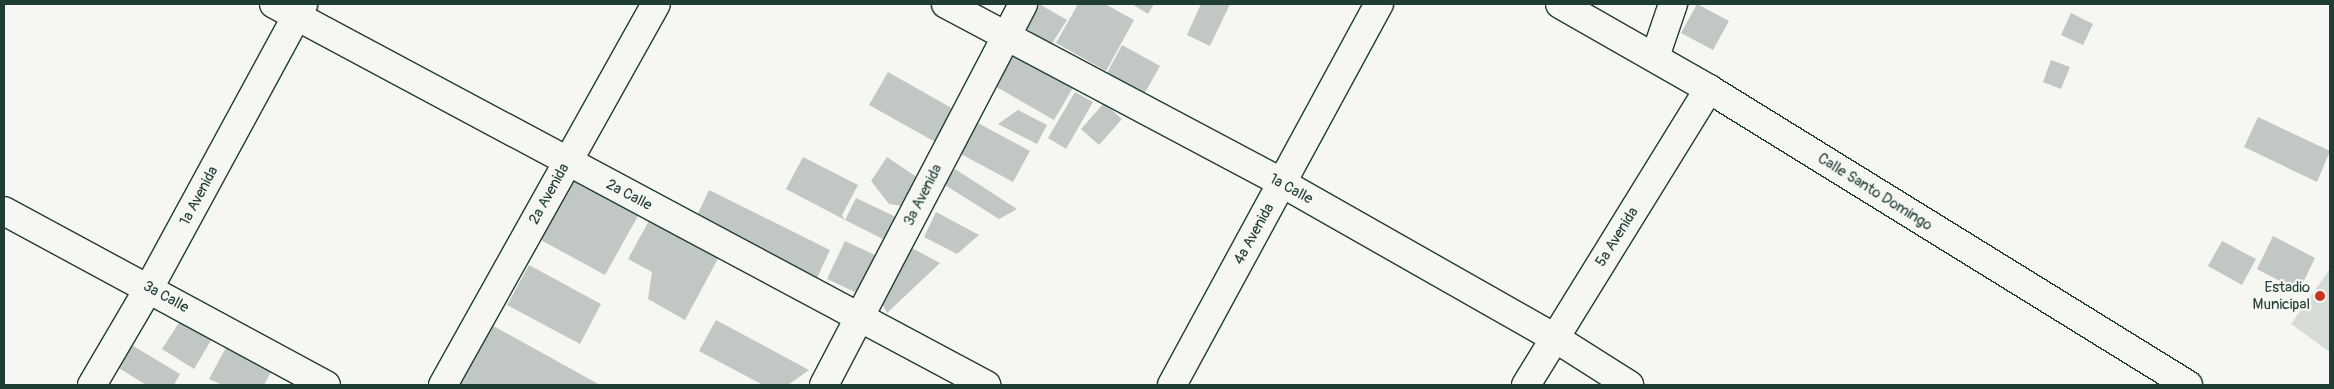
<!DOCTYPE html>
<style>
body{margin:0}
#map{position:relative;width:2334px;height:389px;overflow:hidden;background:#f6f6f2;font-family:Pangolin,sans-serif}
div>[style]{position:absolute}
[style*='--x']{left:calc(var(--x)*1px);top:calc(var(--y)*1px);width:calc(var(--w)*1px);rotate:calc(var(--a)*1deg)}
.green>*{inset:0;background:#d6dbd6}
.building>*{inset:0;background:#c1c8c3}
.roads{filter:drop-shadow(1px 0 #1f3d34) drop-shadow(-1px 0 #1f3d34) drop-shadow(0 1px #1f3d34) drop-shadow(0 -1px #1f3d34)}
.minor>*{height:28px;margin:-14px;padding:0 14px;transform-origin:14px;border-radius:14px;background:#f6f6f2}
.major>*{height:28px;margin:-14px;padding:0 14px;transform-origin:14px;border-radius:14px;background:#f6f6f2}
.dots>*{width:14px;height:14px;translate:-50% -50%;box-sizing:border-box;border:2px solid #f6f6f2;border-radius:50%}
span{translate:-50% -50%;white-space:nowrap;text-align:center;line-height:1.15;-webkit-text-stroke:4.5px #f6f6f2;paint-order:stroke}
.street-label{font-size:15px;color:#1f3d34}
.poi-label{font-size:15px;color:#1f3d34}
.right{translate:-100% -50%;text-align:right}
.frame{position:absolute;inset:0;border:5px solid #1f3d34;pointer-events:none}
</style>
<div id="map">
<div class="green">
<div style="clip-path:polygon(2330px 269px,2330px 352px,2291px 324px)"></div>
</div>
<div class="building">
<div style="clip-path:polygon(1039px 4px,1067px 20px,1051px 45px,1024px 27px)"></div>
<div style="clip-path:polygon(1078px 4px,1105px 4px,1134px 20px,1106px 71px,1056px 43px)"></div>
<div style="clip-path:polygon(1132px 4px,1154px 4px,1148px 14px)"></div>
<div style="clip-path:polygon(1201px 4px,1230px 4px,1210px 46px,1187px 35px)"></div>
<div style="clip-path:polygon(1697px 4px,1729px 21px,1713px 50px,1681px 33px)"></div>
<div style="clip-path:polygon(2071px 13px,2093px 24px,2083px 45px,2061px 35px)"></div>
<div style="clip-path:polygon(1122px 45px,1160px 66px,1143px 96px,1106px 75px)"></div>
<div style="clip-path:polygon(1012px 51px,1074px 86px,1054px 120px,993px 85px)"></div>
<div style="clip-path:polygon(2051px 60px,2070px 67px,2061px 89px,2043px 82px)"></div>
<div style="clip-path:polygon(888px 72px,955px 110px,937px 143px,869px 105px)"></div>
<div style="clip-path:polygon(1075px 92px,1093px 102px,1066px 149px,1048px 138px)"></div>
<div style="clip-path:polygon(1104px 103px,1122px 119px,1099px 145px,1081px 129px)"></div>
<div style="clip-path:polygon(1018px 110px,1047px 125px,1037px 144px,998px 124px)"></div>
<div style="clip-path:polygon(2258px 117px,2330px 151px,2317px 182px,2244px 147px)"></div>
<div style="clip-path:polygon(978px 123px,1030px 151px,1013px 182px,961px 154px)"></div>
<div style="clip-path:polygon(803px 157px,858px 185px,842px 215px,845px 220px,786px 189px)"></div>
<div style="clip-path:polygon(887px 157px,924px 182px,908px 207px,889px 204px,871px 181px)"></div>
<div style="clip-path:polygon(955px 169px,1017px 209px,999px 219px,945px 185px)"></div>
<div style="clip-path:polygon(574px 178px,639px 214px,605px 275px,541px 240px)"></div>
<div style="clip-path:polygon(709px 190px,830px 250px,817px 278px,696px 218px)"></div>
<div style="clip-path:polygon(856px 198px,896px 217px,885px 240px,845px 220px)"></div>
<div style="clip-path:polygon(936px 212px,979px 235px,957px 254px,924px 237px)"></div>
<div style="clip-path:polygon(651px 217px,720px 255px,685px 320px,648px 299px,652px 272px,628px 259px)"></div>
<div style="clip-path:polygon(2273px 236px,2315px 258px,2299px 291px,2257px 269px)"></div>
<div style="clip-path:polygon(845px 241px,875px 255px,857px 293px,827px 279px)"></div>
<div style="clip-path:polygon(2222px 241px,2256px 259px,2242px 285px,2208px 266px)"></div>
<div style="clip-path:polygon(910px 247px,940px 263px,887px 313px,881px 302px)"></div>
<div style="clip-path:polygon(529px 265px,601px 304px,580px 344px,507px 305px)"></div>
<div style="clip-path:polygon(182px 318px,213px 337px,194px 369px,162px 349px)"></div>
<div style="clip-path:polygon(716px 320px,809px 370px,788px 385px,763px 385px,699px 351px)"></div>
<div style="clip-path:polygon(488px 323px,600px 385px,453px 385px)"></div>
<div style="clip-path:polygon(229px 342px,274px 366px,264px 385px,222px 385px,209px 379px)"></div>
<div style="clip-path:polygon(130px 344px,180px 374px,174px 385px,146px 385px,116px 366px)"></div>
</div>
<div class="roads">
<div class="minor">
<div style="--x:274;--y:4;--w:808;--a:28.15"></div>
<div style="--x:1655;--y:57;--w:56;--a:-71.2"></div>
<div style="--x:4;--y:211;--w:366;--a:28.4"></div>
<div style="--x:92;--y:385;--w:113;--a:-59.6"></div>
<div style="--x:149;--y:288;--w:323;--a:-61.5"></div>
<div style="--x:443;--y:385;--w:436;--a:-60.8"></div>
<div style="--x:824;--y:385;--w:430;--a:-62.4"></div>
<div style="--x:1172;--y:385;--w:434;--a:-61.5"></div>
<div style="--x:1526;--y:385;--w:55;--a:-58.3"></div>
<div style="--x:1555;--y:338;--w:88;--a:32.4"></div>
</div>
<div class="major">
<div style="--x:946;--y:4;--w:381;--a:28"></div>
<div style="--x:1282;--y:183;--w:314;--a:29.6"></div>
<div style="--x:1555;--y:338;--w:293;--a:-58.3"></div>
<div style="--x:1560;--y:4;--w:172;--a:29.7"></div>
<div style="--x:1709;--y:89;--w:563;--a:31.71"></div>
</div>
</div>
<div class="dots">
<div style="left:2320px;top:296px;background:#c8321e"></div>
</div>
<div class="street-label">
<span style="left:1291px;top:189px;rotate:29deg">1a Calle</span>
<span style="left:1875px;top:192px;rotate:32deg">Calle Santo Domingo</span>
<span style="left:549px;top:194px;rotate:-61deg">2a Avenida</span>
<span style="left:629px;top:195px;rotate:28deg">2a Calle</span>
<span style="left:923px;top:195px;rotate:-63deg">3a Avenida</span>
<span style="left:199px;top:196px;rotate:-62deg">1a Avenida</span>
<span style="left:1254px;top:234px;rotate:-61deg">4a Avenida</span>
<span style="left:1617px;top:237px;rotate:-58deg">5a Avenida</span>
<span style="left:166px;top:297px;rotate:29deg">3a Calle</span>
</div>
<div class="poi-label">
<span class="right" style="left:2310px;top:296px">Estadio<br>Municipal</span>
</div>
<div class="frame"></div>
</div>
